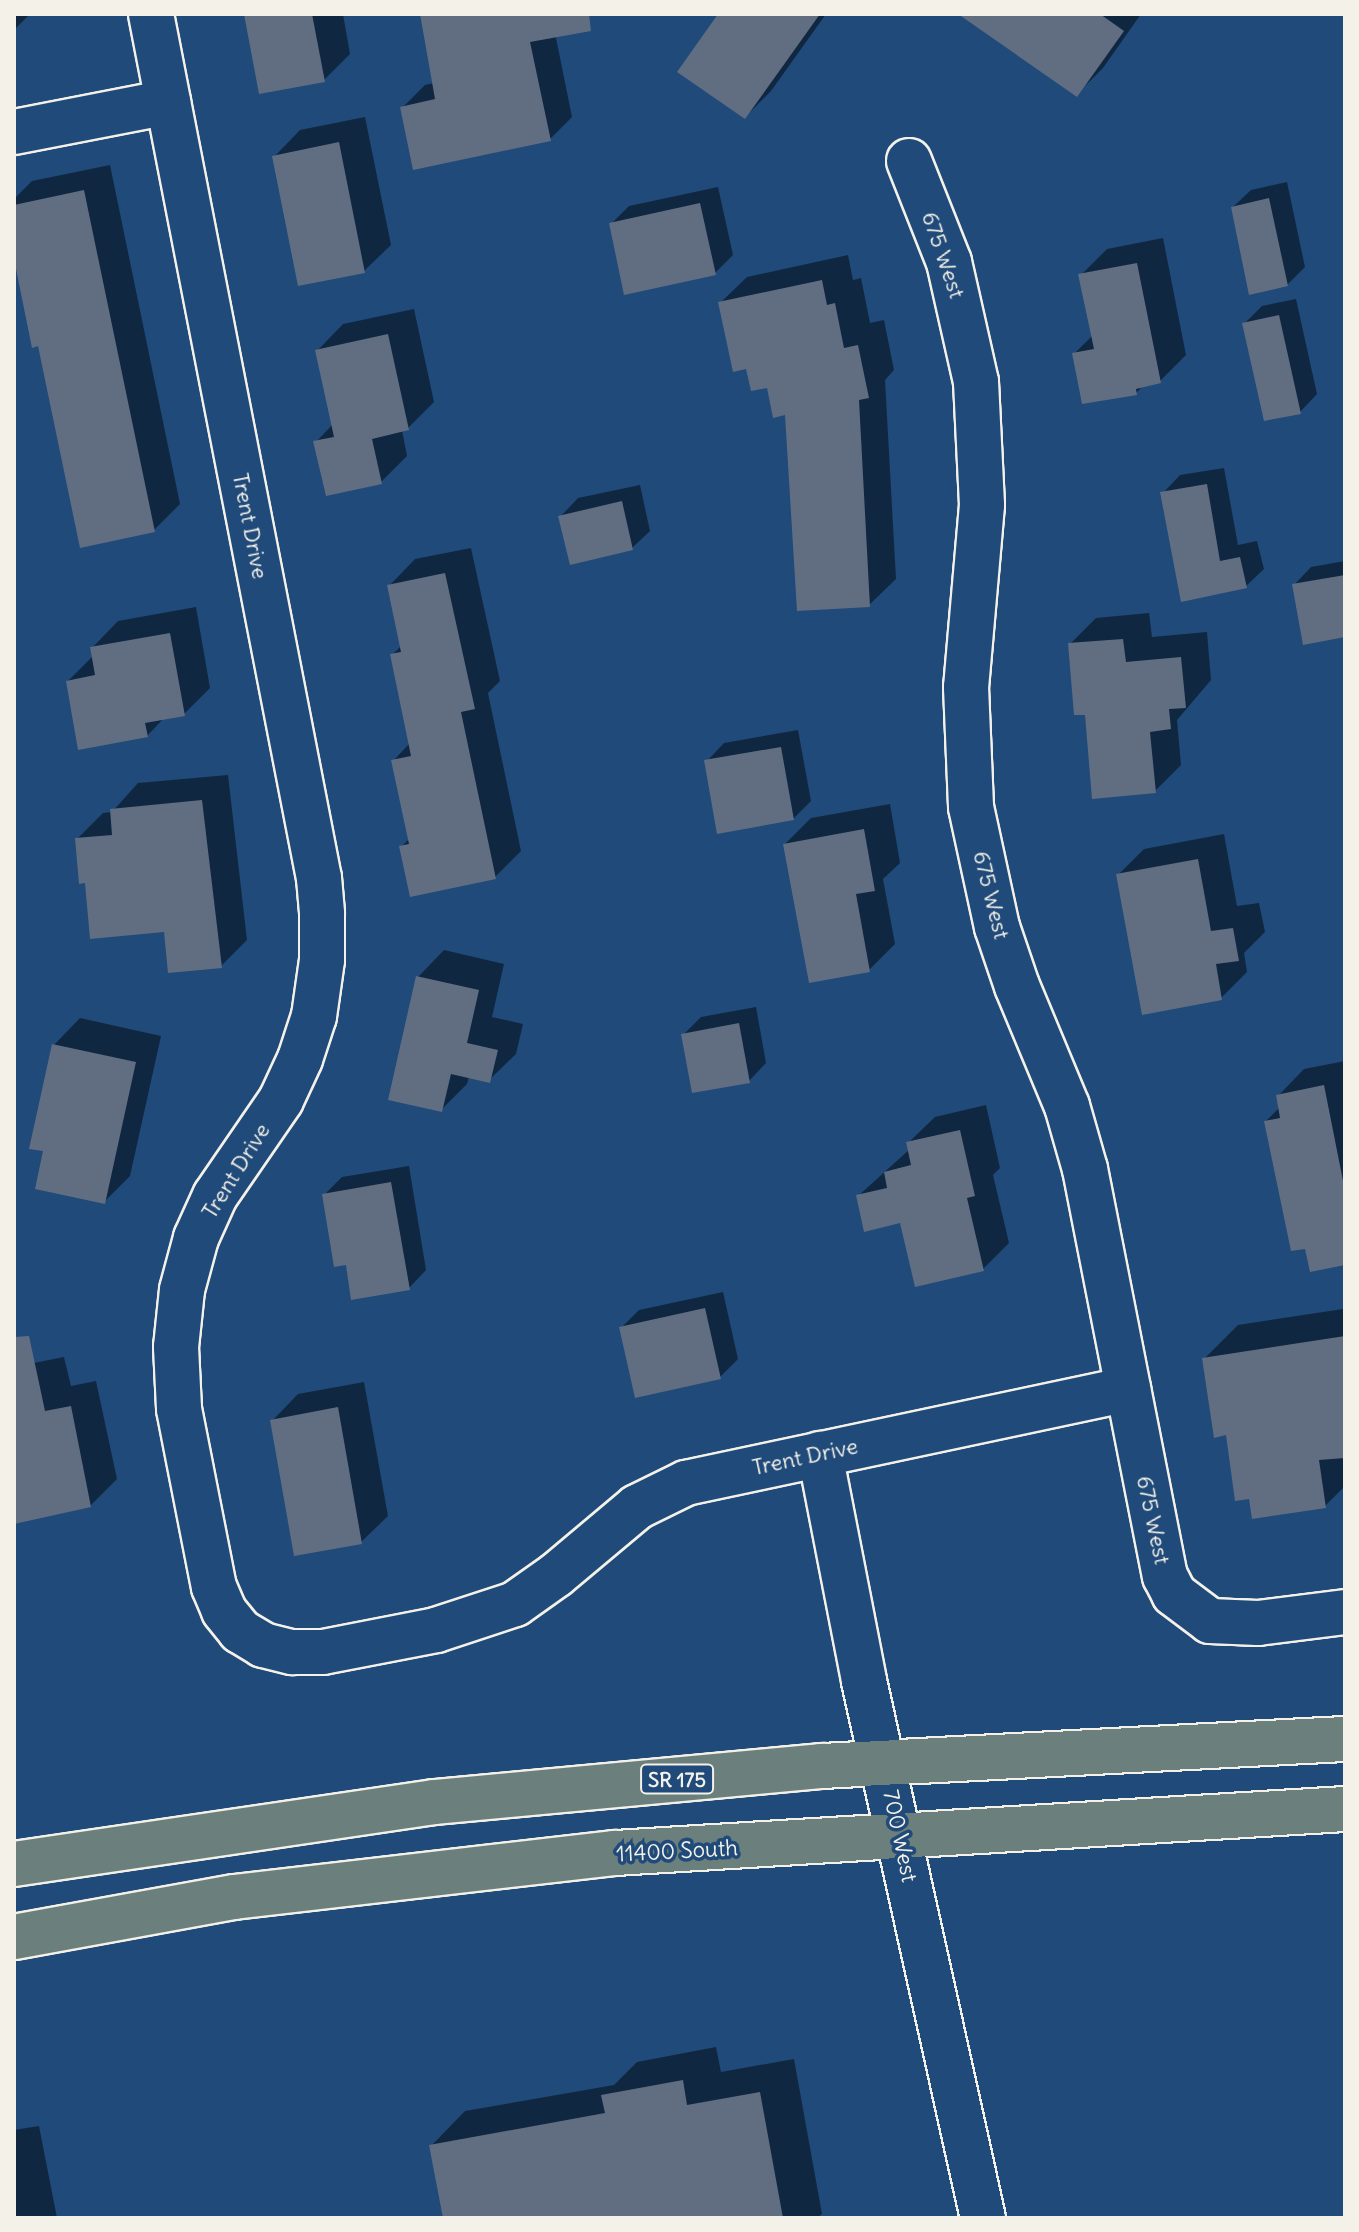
<!DOCTYPE html>
<style>
body{margin:0}
#map{position:relative;width:1359px;height:2232px;overflow:hidden;background:#1f4a7a;font-family:Delius,sans-serif}
div>[style]{position:absolute}
[style*='--x']{left:calc(var(--x)*1px);top:calc(var(--y)*1px);width:calc(var(--w)*1px);rotate:calc(var(--a)*1deg)}
.shadow>*{inset:0;background:#0007}
.building>*{inset:0;background:#616e81}
.roads{filter:drop-shadow(2px 0 #f4f1e8) drop-shadow(-2px 0 #f4f1e8) drop-shadow(0 2px #f4f1e8) drop-shadow(0 -2px #f4f1e8)}
.minor>*{height:44px;margin:-22px;padding:0 22px;transform-origin:22px;border-radius:22px;background:#1f4a7a}
.major>*{height:44px;margin:-22px;padding:0 22px;transform-origin:22px;border-radius:22px;background:#6b7f7c}
span{translate:-50% -50%;white-space:nowrap;text-align:center;line-height:1.15;-webkit-text-stroke:7px #1f4a7a;paint-order:stroke}
.shield-label span{padding:2px 6px;background:#1f4a7a;border:2px solid;border-radius:6px;-webkit-text-stroke-width:0}
.shield-label{font-size:20px;color:#f4f1e8;font-weight:700}
.street-label{font-size:22px;color:#f4f1e8}
.frame{position:absolute;inset:0;border:16px solid #f4f1e8;pointer-events:none}
</style>
<div id="map">
<div class="shadow">
<div style="clip-path:polygon(14px 14px,39px 14px,28px 16px,14px 30px)"></div>
<div style="clip-path:polygon(246px 14px,343px 14px,350px 54px,324px 80px)"></div>
<div style="clip-path:polygon(422px 14px,559px 14px,553px 23px,572px 117px,550px 139px,402px 108px,425px 85px,434px 83px)"></div>
<div style="clip-path:polygon(720px 14px,826px 14px,771px 91px,745px 117px)"></div>
<div style="clip-path:polygon(962px 14px,1141px 14px,1103px 68px,1077px 94px)"></div>
<div style="clip-path:polygon(365px 117px,391px 245px,364px 271px,274px 157px,300px 130px)"></div>
<div style="clip-path:polygon(110px 165px,180px 504px,154px 530px,40px 344px,14px 249px,14px 199px,32px 181px)"></div>
<div style="clip-path:polygon(1287px 182px,1305px 267px,1287px 285px,1233px 207px,1251px 190px)"></div>
<div style="clip-path:polygon(718px 187px,733px 255px,715px 273px,612px 223px,629px 206px)"></div>
<div style="clip-path:polygon(1163px 238px,1186px 355px,1160px 381px,1144px 385px,1136px 393px,1074px 354px,1093px 335px,1081px 275px,1107px 249px)"></div>
<div style="clip-path:polygon(848px 255px,853px 280px,861px 278px,870px 323px,884px 320px,894px 370px,885px 380px,896px 579px,869px 605px,787px 413px,769px 385px,748px 367px,720px 303px,747px 277px)"></div>
<div style="clip-path:polygon(1296px 299px,1317px 394px,1300px 412px,1244px 324px,1262px 306px)"></div>
<div style="clip-path:polygon(414px 309px,434px 402px,408px 428px,402px 430px,407px 456px,381px 482px,316px 442px,333px 424px,317px 351px,343px 324px)"></div>
<div style="clip-path:polygon(1224px 468px,1238px 545px,1257px 541px,1264px 569px,1246px 586px,1182px 600px,1163px 493px,1180px 475px)"></div>
<div style="clip-path:polygon(640px 485px,650px 531px,632px 548px,561px 516px,578px 498px)"></div>
<div style="clip-path:polygon(471px 548px,500px 681px,488px 693px,521px 851px,495px 877px,401px 847px,410px 838px,393px 761px,410px 743px,392px 655px,402px 645px,389px 586px,415px 559px)"></div>
<div style="clip-path:polygon(1345px 561px,1345px 635px,1294px 585px,1311px 567px)"></div>
<div style="clip-path:polygon(196px 607px,210px 688px,184px 714px,165px 717px,147px 736px,68px 681px,93px 656px,92px 648px,118px 621px)"></div>
<div style="clip-path:polygon(1149px 613px,1152px 637px,1207px 632px,1211px 680px,1177px 720px,1181px 765px,1155px 791px,1087px 713px,1070px 644px,1096px 618px)"></div>
<div style="clip-path:polygon(798px 730px,811px 801px,793px 819px,707px 761px,724px 743px)"></div>
<div style="clip-path:polygon(228px 775px,247px 940px,221px 966px,87px 881px,77px 839px,103px 813px,112px 812px,138px 783px)"></div>
<div style="clip-path:polygon(890px 804px,900px 863px,883px 879px,895px 944px,869px 970px,785px 844px,811px 818px)"></div>
<div style="clip-path:polygon(1224px 834px,1237px 906px,1259px 903px,1265px 932px,1244px 953px,1247px 972px,1221px 998px,1118px 875px,1144px 849px)"></div>
<div style="clip-path:polygon(444px 950px,504px 964px,492px 1017px,523px 1024px,516px 1054px,489px 1080px,469px 1076px,467px 1084px,441px 1110px,418px 977px)"></div>
<div style="clip-path:polygon(756px 1007px,766px 1063px,749px 1081px,684px 1034px,701px 1017px)"></div>
<div style="clip-path:polygon(80px 1018px,161px 1036px,130px 1176px,104px 1202px,46px 1150px,54px 1045px)"></div>
<div style="clip-path:polygon(1345px 1061px,1345px 1263px,1266px 1121px,1280px 1107px,1278px 1096px,1304px 1069px)"></div>
<div style="clip-path:polygon(986px 1105px,1000px 1168px,993px 1175px,1009px 1243px,983px 1269px,858px 1196px,910px 1149px,908px 1143px,935px 1117px)"></div>
<div style="clip-path:polygon(409px 1166px,426px 1270px,409px 1288px,347px 1263px,324px 1195px,342px 1177px)"></div>
<div style="clip-path:polygon(723px 1292px,738px 1359px,720px 1377px,621px 1328px,639px 1310px)"></div>
<div style="clip-path:polygon(1345px 1298px,1345px 1486px,1325px 1506px,1250px 1496px,1204px 1359px,1238px 1325px,1343px 1309px)"></div>
<div style="clip-path:polygon(64px 1357px,71px 1386px,96px 1381px,117px 1479px,90px 1506px,14px 1522px,14px 1370px,18px 1366px)"></div>
<div style="clip-path:polygon(364px 1382px,388px 1516px,361px 1542px,272px 1421px,298px 1394px)"></div>
<div style="clip-path:polygon(716px 2047px,721px 2072px,794px 2059px,822px 2214px,817px 2218px,445px 2218px,432px 2145px,465px 2111px,614px 2085px,637px 2062px)"></div>
<div style="clip-path:polygon(39px 2126px,57px 2218px,14px 2218px,14px 2130px)"></div>
</div>
<div class="building">
<div style="clip-path:polygon(244px 14px,312px 14px,325px 82px,259px 94px)"></div>
<div style="clip-path:polygon(420px 14px,589px 14px,591px 31px,530px 42px,551px 141px,413px 170px,400px 107px,435px 99px)"></div>
<div style="clip-path:polygon(718px 14px,820px 14px,745px 119px,677px 72px)"></div>
<div style="clip-path:polygon(958px 14px,1100px 14px,1124px 31px,1077px 97px)"></div>
<div style="clip-path:polygon(339px 142px,365px 273px,298px 286px,272px 156px)"></div>
<div style="clip-path:polygon(84px 190px,155px 532px,80px 548px,38px 346px,32px 348px,14px 259px,14px 205px)"></div>
<div style="clip-path:polygon(1269px 198px,1288px 286px,1249px 295px,1231px 207px)"></div>
<div style="clip-path:polygon(700px 203px,716px 275px,624px 295px,609px 223px)"></div>
<div style="clip-path:polygon(1137px 263px,1161px 383px,1136px 389px,1137px 395px,1082px 404px,1072px 353px,1094px 349px,1078px 274px)"></div>
<div style="clip-path:polygon(822px 280px,827px 305px,835px 303px,844px 348px,858px 345px,869px 398px,859px 400px,870px 607px,797px 611px,785px 415px,773px 418px,767px 388px,751px 391px,746px 369px,733px 372px,718px 302px)"></div>
<div style="clip-path:polygon(1279px 315px,1301px 414px,1264px 421px,1242px 323px)"></div>
<div style="clip-path:polygon(388px 334px,409px 430px,372px 439px,382px 484px,326px 496px,313px 441px,334px 437px,315px 350px)"></div>
<div style="clip-path:polygon(1207px 484px,1220px 561px,1240px 557px,1247px 588px,1181px 602px,1160px 492px)"></div>
<div style="clip-path:polygon(622px 501px,633px 550px,570px 565px,558px 516px)"></div>
<div style="clip-path:polygon(445px 573px,475px 709px,461px 712px,496px 879px,410px 897px,399px 846px,409px 844px,391px 760px,411px 756px,390px 654px,401px 652px,387px 585px)"></div>
<div style="clip-path:polygon(1345px 575px,1345px 637px,1303px 645px,1292px 584px)"></div>
<div style="clip-path:polygon(170px 633px,185px 716px,145px 723px,148px 737px,78px 750px,66px 681px,95px 675px,90px 647px)"></div>
<div style="clip-path:polygon(1123px 639px,1126px 662px,1181px 657px,1186px 708px,1169px 709px,1171px 729px,1150px 732px,1156px 793px,1092px 799px,1085px 715px,1074px 715px,1068px 643px)"></div>
<div style="clip-path:polygon(781px 747px,794px 820px,717px 834px,704px 760px)"></div>
<div style="clip-path:polygon(202px 800px,222px 968px,168px 973px,164px 932px,90px 939px,85px 883px,79px 884px,75px 838px,112px 835px,110px 809px)"></div>
<div style="clip-path:polygon(864px 829px,875px 891px,856px 894px,870px 972px,809px 983px,783px 844px)"></div>
<div style="clip-path:polygon(1198px 859px,1211px 931px,1233px 928px,1239px 961px,1216px 964px,1222px 1000px,1142px 1015px,1116px 874px)"></div>
<div style="clip-path:polygon(416px 976px,479px 990px,467px 1043px,498px 1050px,490px 1083px,451px 1074px,442px 1112px,388px 1100px)"></div>
<div style="clip-path:polygon(739px 1023px,750px 1083px,692px 1093px,681px 1034px)"></div>
<div style="clip-path:polygon(52px 1044px,136px 1062px,105px 1204px,35px 1189px,43px 1151px,29px 1149px)"></div>
<div style="clip-path:polygon(1324px 1085px,1345px 1191px,1345px 1265px,1310px 1272px,1305px 1249px,1291px 1251px,1264px 1121px,1280px 1118px,1276px 1095px)"></div>
<div style="clip-path:polygon(960px 1130px,975px 1196px,967px 1198px,984px 1271px,915px 1287px,900px 1223px,864px 1232px,856px 1195px,887px 1188px,884px 1172px,911px 1165px,906px 1142px)"></div>
<div style="clip-path:polygon(391px 1182px,410px 1290px,351px 1300px,346px 1265px,334px 1267px,322px 1194px)"></div>
<div style="clip-path:polygon(705px 1308px,721px 1379px,635px 1398px,619px 1327px)"></div>
<div style="clip-path:polygon(29px 1336px,45px 1411px,71px 1406px,91px 1507px,14px 1524px,14px 1337px)"></div>
<div style="clip-path:polygon(1345px 1336px,1345px 1458px,1319px 1460px,1326px 1508px,1252px 1519px,1249px 1499px,1235px 1501px,1226px 1435px,1214px 1438px,1202px 1358px)"></div>
<div style="clip-path:polygon(338px 1407px,362px 1544px,294px 1556px,270px 1420px)"></div>
<div style="clip-path:polygon(683px 2080px,687px 2105px,760px 2092px,783px 2218px,443px 2218px,429px 2145px,605px 2113px,601px 2095px)"></div>
</div>
<div class="roads">
<div class="minor">
<div style="--x:151;--y:14;--w:880;--a:79"></div>
<div style="--x:319;--y:878;--w:36;--a:85"></div>
<div style="--x:322;--y:914;--w:46;--a:90"></div>
<div style="--x:322;--y:960;--w:57;--a:98.1"></div>
<div style="--x:314;--y:1016;--w:45;--a:108"></div>
<div style="--x:300;--y:1059;--w:45;--a:114.9"></div>
<div style="--x:281;--y:1100;--w:116;--a:124.5"></div>
<div style="--x:215;--y:1196;--w:46;--a:114.3"></div>
<div style="--x:196;--y:1238;--w:54;--a:105.1"></div>
<div style="--x:182;--y:1290;--w:57;--a:96"></div>
<div style="--x:176;--y:1347;--w:62;--a:87.2"></div>
<div style="--x:179;--y:1409;--w:181;--a:78.9"></div>
<div style="--x:214;--y:1587;--w:26;--a:67"></div>
<div style="--x:224;--y:1611;--w:26;--a:51"></div>
<div style="--x:240;--y:1631;--w:27;--a:31"></div>
<div style="--x:263;--y:1645;--w:30;--a:14"></div>
<div style="--x:292;--y:1652;--w:31;--a:0"></div>
<div style="--x:323;--y:1652;--w:115;--a:-11"></div>
<div style="--x:436;--y:1630;--w:83;--a:-18.2"></div>
<div style="--x:515;--y:1604;--w:50;--a:-35.3"></div>
<div style="--x:556;--y:1575;--w:106;--a:-40"></div>
<div style="--x:637;--y:1507;--w:55;--a:-26.1"></div>
<div style="--x:686;--y:1483;--w:452;--a:-12"></div>
<div style="--x:14;--y:132;--w:157;--a:-11"></div>
<div style="--x:909;--y:161;--w:109;--a:68.4"></div>
<div style="--x:949;--y:262;--w:123;--a:77.3"></div>
<div style="--x:976;--y:382;--w:123;--a:87.2"></div>
<div style="--x:982;--y:505;--w:183;--a:95"></div>
<div style="--x:966;--y:687;--w:120;--a:87.6"></div>
<div style="--x:971;--y:807;--w:123;--a:77.8"></div>
<div style="--x:997;--y:927;--w:62;--a:71.3"></div>
<div style="--x:1017;--y:986;--w:130;--a:67.4"></div>
<div style="--x:1067;--y:1106;--w:66;--a:74.1"></div>
<div style="--x:1085;--y:1169;--w:415;--a:78.9"></div>
<div style="--x:1165;--y:1576;--w:20;--a:63"></div>
<div style="--x:1174;--y:1594;--w:45;--a:36.9"></div>
<div style="--x:1210;--y:1621;--w:48;--a:2.4"></div>
<div style="--x:1258;--y:1623;--w:88;--a:-7.2"></div>
<div style="--x:820;--y:1454;--w:231;--a:79"></div>
<div style="--x:864;--y:1681;--w:550;--a:77.51"></div>
</div>
<div class="major">
<div style="--x:14;--y:1864;--w:425;--a:-8.4"></div>
<div style="--x:434;--y:1802;--w:390;--a:-5.3"></div>
<div style="--x:822;--y:1766;--w:524;--a:-2.96"></div>
<div style="--x:14;--y:1937;--w:224;--a:-10.3"></div>
<div style="--x:234;--y:1897;--w:384;--a:-6.6"></div>
<div style="--x:615;--y:1853;--w:731;--a:-3.45"></div>
</div>
</div>
<div class="shield-label">
<span style="left:677px;top:1779px">SR 175</span>
</div>
<div class="street-label">
<span style="left:943px;top:255px;rotate:71deg">675 West</span>
<span style="left:250px;top:526px;rotate:79deg">Trent Drive</span>
<span style="left:991px;top:895px;rotate:76deg">675 West</span>
<span style="left:236px;top:1171px;rotate:-58deg">Trent Drive</span>
<span style="left:805px;top:1457px;rotate:-12deg">Trent Drive</span>
<span style="left:1153px;top:1520px;rotate:78deg">675 West</span>
<span style="left:900px;top:1836px;rotate:78deg">700 West</span>
<span style="left:677px;top:1851px;rotate:-3deg">11400 South</span>
</div>
<div class="frame"></div>
</div>
